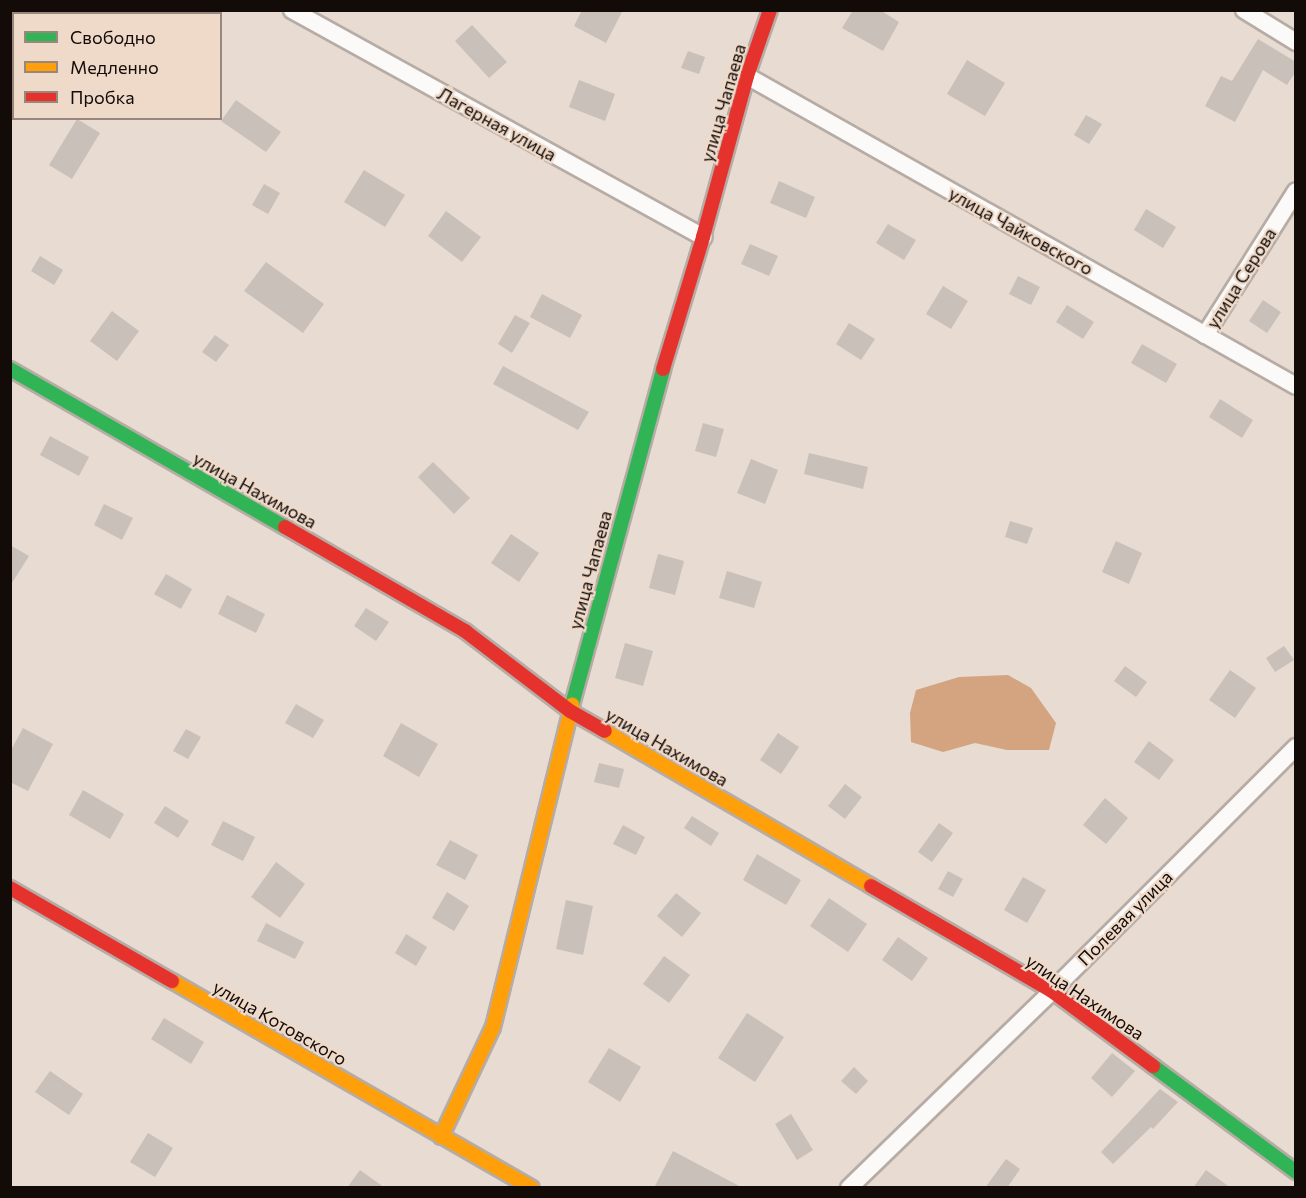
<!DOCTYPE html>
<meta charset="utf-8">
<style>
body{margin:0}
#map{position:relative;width:1306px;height:1198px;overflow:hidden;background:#e7dbd2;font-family:Commissioner,sans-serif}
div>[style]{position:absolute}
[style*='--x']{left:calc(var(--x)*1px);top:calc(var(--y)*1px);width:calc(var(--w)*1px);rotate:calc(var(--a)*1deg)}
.water>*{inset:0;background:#d3a47f}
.building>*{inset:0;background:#c9c0b9}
.roads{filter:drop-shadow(2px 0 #b6aca5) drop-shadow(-2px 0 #b6aca5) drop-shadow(0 2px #b6aca5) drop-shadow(0 -2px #b6aca5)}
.street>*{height:16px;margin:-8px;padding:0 8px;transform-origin:8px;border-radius:8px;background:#fbfaf8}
.fast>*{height:14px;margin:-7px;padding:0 7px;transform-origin:7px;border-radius:7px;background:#30b455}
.slow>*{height:14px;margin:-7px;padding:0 7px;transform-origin:7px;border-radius:7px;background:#ff9f0a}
.jam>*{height:14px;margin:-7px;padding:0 7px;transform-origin:7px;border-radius:7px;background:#e5322d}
span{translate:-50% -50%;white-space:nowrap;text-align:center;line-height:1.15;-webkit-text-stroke:4.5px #efdaca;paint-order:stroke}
.street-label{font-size:18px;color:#120b07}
.frame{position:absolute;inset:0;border:12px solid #120b07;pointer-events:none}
.legend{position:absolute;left:12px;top:12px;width:210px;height:108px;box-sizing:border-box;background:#efdaca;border:2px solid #97877c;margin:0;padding:8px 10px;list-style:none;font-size:18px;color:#120b07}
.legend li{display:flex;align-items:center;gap:12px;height:30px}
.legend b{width:30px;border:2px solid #97877c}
</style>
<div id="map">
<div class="water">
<div style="clip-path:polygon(1008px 675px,1031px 688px,1056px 723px,1049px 750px,1007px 750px,975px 743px,943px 752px,911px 742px,910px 713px,916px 690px,959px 677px)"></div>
</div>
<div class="building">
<div style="clip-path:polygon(582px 10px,623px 10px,606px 43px,574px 26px)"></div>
<div style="clip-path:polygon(853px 10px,880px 10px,899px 22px,883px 51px,842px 28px)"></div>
<div style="clip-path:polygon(472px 25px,507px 62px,489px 78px,455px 41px)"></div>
<div style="clip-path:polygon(1258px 39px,1296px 62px,1296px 71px,1287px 85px,1263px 70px,1235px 122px,1205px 106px,1221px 76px,1232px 81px)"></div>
<div style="clip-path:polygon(688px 51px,705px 57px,699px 74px,681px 68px)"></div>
<div style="clip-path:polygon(967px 60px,1005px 83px,985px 116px,947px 94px)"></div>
<div style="clip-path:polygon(579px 80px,615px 94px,605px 121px,569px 107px)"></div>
<div style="clip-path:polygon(236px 100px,281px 132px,266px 152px,221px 121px)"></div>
<div style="clip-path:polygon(1086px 115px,1102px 124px,1089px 144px,1074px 135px)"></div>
<div style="clip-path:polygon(77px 119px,100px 133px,72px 179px,49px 165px)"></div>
<div style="clip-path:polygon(364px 170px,405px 195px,385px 227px,344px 202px)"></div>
<div style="clip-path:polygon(779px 181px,815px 197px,806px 218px,770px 203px)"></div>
<div style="clip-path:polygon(264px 184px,280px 193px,268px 214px,252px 205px)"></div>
<div style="clip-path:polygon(1146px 209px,1176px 227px,1163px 248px,1134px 230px)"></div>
<div style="clip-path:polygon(446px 211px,481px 237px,462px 262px,428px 236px)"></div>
<div style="clip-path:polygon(888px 224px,916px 240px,904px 260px,876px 243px)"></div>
<div style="clip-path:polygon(750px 244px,778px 256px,769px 276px,741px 264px)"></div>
<div style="clip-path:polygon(40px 256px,63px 270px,54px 285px,31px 271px)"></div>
<div style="clip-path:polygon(266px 262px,324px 304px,303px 333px,244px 291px)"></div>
<div style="clip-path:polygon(1018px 276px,1040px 287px,1031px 305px,1009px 294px)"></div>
<div style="clip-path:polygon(943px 286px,968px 301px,951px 329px,926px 314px)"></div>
<div style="clip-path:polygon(542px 294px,582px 315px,570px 338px,530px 317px)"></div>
<div style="clip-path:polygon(1263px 300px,1281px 312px,1267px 333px,1249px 321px)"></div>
<div style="clip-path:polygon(1067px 305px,1094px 322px,1083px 339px,1056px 322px)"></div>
<div style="clip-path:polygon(112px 311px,139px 331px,117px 361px,90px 341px)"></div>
<div style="clip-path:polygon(515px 315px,530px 323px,512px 353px,498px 344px)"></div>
<div style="clip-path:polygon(849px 323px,875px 339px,861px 360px,836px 344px)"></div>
<div style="clip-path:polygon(215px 335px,229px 345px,216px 362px,202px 352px)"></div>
<div style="clip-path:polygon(1142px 344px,1177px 364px,1166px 383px,1131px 363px)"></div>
<div style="clip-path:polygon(503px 366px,589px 412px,578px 430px,493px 384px)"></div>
<div style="clip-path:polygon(1220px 399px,1253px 420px,1242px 438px,1209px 417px)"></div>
<div style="clip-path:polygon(703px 423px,724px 429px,716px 457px,695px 451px)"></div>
<div style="clip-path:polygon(50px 436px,89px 457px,79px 476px,40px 455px)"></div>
<div style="clip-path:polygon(809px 453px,868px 467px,863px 489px,804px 474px)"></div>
<div style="clip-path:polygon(751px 459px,778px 470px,765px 504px,737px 493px)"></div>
<div style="clip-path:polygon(433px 462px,470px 498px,454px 514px,418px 477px)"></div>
<div style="clip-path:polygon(104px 504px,133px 518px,122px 540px,94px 525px)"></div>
<div style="clip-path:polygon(1010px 521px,1033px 528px,1027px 544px,1005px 537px)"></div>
<div style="clip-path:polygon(511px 534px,539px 553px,519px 582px,491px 563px)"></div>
<div style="clip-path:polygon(1116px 541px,1142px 553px,1129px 584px,1102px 572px)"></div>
<div style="clip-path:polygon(10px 545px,29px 556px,10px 586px)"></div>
<div style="clip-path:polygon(658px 554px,684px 561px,675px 595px,649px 588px)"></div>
<div style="clip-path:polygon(727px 571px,762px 582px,754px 608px,719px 598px)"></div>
<div style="clip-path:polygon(166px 574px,192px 589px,181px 609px,154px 594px)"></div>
<div style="clip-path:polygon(227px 595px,265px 614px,256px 633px,218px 614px)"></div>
<div style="clip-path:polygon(366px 608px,389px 622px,376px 641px,354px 626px)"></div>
<div style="clip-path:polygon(625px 643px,653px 651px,643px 686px,615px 678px)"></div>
<div style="clip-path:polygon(1284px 646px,1294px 660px,1275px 672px,1266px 658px)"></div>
<div style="clip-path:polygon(1125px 666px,1147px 682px,1136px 697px,1114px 681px)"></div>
<div style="clip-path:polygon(1230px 670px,1256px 688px,1235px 718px,1209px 700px)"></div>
<div style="clip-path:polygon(296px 704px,324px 720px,313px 738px,285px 723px)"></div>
<div style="clip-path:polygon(401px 723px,438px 744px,419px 777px,383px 756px)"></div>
<div style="clip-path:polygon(23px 728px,53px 744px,28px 791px,10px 782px,10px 752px)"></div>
<div style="clip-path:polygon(186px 729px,201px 737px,188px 759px,173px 751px)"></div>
<div style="clip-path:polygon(778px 733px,799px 747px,781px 774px,760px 760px)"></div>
<div style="clip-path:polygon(1149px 741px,1174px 760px,1159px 780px,1134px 762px)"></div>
<div style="clip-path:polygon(599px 763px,624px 769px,619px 788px,594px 782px)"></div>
<div style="clip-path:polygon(845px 784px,862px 797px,845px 819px,828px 806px)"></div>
<div style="clip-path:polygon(83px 790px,124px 814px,110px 839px,69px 815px)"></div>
<div style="clip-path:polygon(1105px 798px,1128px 818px,1106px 844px,1083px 825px)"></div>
<div style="clip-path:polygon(165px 806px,189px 821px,178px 838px,154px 823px)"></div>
<div style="clip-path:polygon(692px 816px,719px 833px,711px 846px,684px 828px)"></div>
<div style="clip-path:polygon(223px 821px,255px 837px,243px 861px,211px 845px)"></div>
<div style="clip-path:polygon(939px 823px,953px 833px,932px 862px,918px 852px)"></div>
<div style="clip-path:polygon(623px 825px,645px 837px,636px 855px,613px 844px)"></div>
<div style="clip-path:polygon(450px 840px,478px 855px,465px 880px,436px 865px)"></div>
<div style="clip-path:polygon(757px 854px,801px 880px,786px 905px,743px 880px)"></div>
<div style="clip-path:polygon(276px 862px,305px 884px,280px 918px,251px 897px)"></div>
<div style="clip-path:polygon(948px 871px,963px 879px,953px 897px,938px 889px)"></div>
<div style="clip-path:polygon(1023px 877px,1046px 890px,1027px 923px,1004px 910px)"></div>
<div style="clip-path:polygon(447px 892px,469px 906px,454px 931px,432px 918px)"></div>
<div style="clip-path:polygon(676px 893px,701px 913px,682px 937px,657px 916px)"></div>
<div style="clip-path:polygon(829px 898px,867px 924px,848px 952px,810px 926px)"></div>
<div style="clip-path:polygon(566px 900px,593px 906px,583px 955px,556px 949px)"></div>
<div style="clip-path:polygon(266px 923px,304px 942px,295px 959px,257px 941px)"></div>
<div style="clip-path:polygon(406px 934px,427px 947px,416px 966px,395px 953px)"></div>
<div style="clip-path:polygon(898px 937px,928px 958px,912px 981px,882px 960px)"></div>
<div style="clip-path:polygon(664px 956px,690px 975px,669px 1003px,643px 984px)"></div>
<div style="clip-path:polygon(747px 1013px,784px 1037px,755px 1082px,718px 1058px)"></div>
<div style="clip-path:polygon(164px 1018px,204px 1042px,191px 1064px,151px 1039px)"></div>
<div style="clip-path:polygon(609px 1048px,641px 1067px,620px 1102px,588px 1082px)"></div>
<div style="clip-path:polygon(1112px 1053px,1135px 1071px,1112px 1097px,1091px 1078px)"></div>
<div style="clip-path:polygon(854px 1067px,868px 1081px,856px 1094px,841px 1081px)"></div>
<div style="clip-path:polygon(50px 1071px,83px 1094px,69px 1115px,35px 1092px)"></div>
<div style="clip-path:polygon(1160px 1089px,1178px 1102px,1153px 1129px,1151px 1127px,1113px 1164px,1101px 1152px)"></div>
<div style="clip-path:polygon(791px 1114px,813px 1150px,797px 1160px,775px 1124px)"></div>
<div style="clip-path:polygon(148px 1133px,173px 1148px,155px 1177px,130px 1162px)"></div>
<div style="clip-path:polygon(673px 1151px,743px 1188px,654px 1188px)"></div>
<div style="clip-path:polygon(1006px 1159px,1020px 1169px,1007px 1188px,985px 1188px)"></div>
<div style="clip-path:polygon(360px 1170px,385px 1188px,347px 1188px)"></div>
<div style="clip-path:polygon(1206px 1170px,1231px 1188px,1193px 1188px)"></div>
</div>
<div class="roads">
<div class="street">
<div style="--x:292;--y:10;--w:470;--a:28.9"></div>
<div style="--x:1244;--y:10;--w:61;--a:31.6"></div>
<div style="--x:25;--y:14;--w:4;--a:-63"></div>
<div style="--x:10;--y:38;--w:6;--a:-51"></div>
<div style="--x:747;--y:76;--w:630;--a:29.45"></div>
<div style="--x:1205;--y:335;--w:170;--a:-57.7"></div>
<div style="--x:849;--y:1188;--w:283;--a:-44.1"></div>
<div style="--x:1052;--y:991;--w:345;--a:-45"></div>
</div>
<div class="fast">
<div style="--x:10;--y:369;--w:317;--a:29.9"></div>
<div style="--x:572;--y:705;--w:348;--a:-74.8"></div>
<div style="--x:1153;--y:1066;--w:178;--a:36.5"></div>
</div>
<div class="slow">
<div style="--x:605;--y:731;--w:308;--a:30.2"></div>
<div style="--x:172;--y:981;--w:415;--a:29.9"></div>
<div style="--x:441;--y:1137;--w:122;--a:-64.7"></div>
<div style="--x:493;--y:1027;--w:332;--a:-76.2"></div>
</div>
<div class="jam">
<div style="--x:663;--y:369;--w:138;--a:-73.1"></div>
<div style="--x:703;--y:237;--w:167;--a:-74.7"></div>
<div style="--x:747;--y:76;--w:70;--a:-70.8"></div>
<div style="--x:285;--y:527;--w:208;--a:30"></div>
<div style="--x:465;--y:631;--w:132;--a:37.3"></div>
<div style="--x:570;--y:711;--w:40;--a:29.7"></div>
<div style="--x:871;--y:886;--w:209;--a:30.1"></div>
<div style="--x:1052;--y:991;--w:126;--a:36.6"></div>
<div style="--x:10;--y:888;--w:187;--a:29.9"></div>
</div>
</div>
<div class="street-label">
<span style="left:723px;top:103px;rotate:-74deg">улица Чапаева</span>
<span style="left:497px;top:124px;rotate:29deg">Лагерная улица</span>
<span style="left:1021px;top:231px;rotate:29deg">улица Чайковского</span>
<span style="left:1241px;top:278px;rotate:-58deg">улица Серова</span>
<span style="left:255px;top:490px;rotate:29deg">улица Нахимова</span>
<span style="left:590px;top:570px;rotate:-75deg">улица Чапаева</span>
<span style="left:667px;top:747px;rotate:30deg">улица Нахимова</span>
<span style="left:1125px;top:918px;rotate:-45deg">Полевая улица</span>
<span style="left:1085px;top:997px;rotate:34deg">улица Нахимова</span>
<span style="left:280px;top:1023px;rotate:30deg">улица Котовского</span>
</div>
<div class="frame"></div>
<ul class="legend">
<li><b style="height:8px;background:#30b455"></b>Свободно</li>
<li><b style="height:8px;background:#ff9f0a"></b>Медленно</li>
<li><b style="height:8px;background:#e5322d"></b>Пробка</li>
</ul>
</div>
